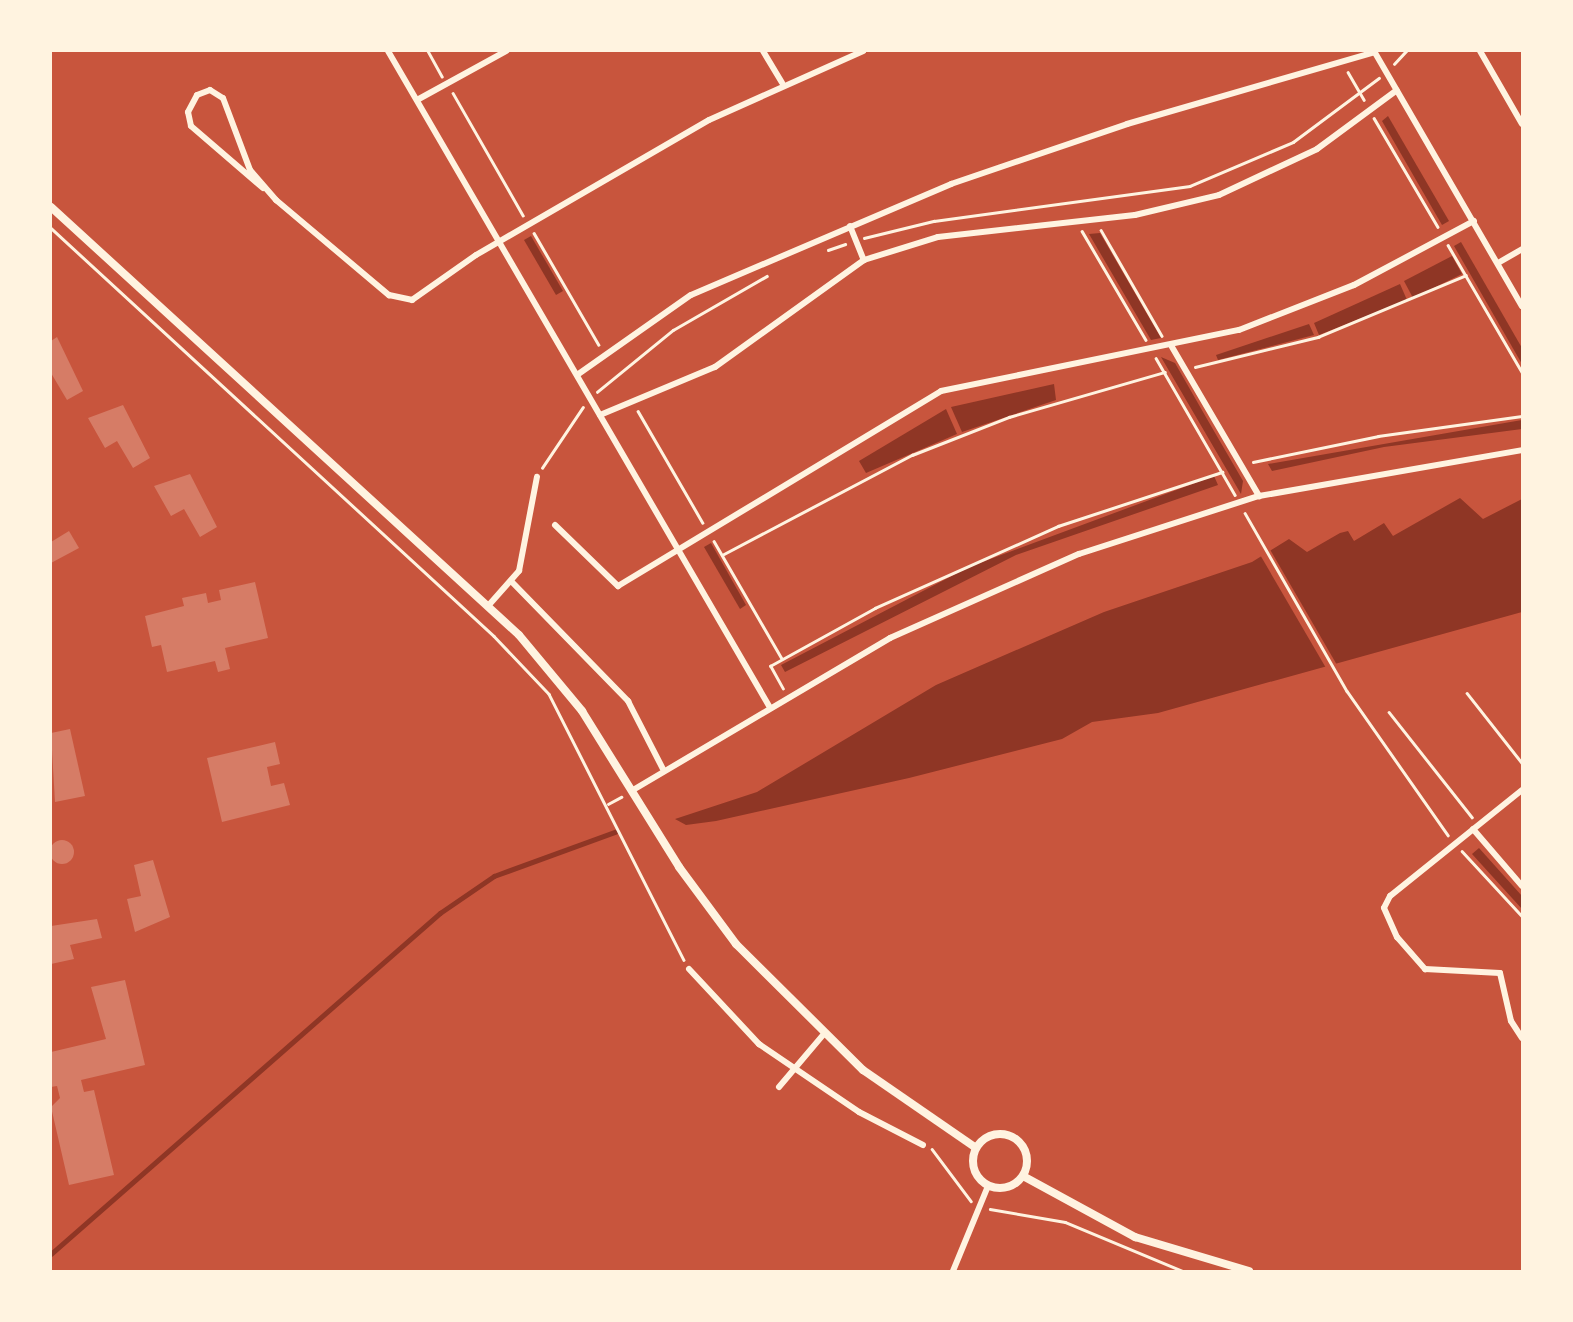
<!DOCTYPE html>
<style>
body{margin:0}
#map{position:relative;width:1573px;height:1322px;overflow:hidden;background:#c8553d;font-family:"Work Sans",sans-serif}
div>[style]{position:absolute}
[style*='--x']{left:calc(var(--x)*1px);top:calc(var(--y)*1px);width:calc(var(--w)*1px);rotate:calc(var(--a)*1deg)}
.water>*{inset:0;background:#8f3625}
.pier>*{inset:0;background:#c8553d}
.stream>*{height:4.5px;margin:-2.25px;padding:0 2.25px;transform-origin:2.25px;border-radius:2.25px;background:#8f3625}
.building>*{inset:0;background:#d67c66}
.round{border-radius:50%}
.path>*{height:2.5px;margin:-1.25px;padding:0 1.25px;transform-origin:1.25px;border-radius:1.25px;background:#fff3e0}
.minor>*{height:6px;margin:-3px;padding:0 3px;transform-origin:3px;border-radius:3px;background:#fff3e0}
.tertiary>*{height:8px;margin:-4px;padding:0 4px;transform-origin:4px;border-radius:4px;background:#fff3e0}
.tertiary>.ring{margin:-4px;padding:0;box-sizing:content-box;background:none;border:8px solid #fff3e0;border-radius:50%}
span{translate:-50% -50%;white-space:nowrap;text-align:center;line-height:1.15;-webkit-text-stroke:5px #fff3e0;paint-order:stroke}
.frame{position:absolute;inset:0;border:52px solid #fff3e0;pointer-events:none}
</style>
<div id="map">
<div class="water">
<div style="clip-path:polygon(1388px 116px,1449px 221px,1442px 225px,1382px 121px)"></div>
<div style="clip-path:polygon(1100px 233px,1161px 338px,1151px 340px,1089px 234px)"></div>
<div style="clip-path:polygon(531px 236px,563px 291px,556px 295px,524px 240px)"></div>
<div style="clip-path:polygon(1461px 242px,1522px 348px,1522px 364px,1454px 246px)"></div>
<div style="clip-path:polygon(1452px 256px,1462px 274px,1413px 298px,1404px 281px)"></div>
<div style="clip-path:polygon(1400px 284px,1407px 300px,1319px 335px,1314px 323px)"></div>
<div style="clip-path:polygon(1309px 324px,1314px 335px,1218px 360px,1216px 355px)"></div>
<div style="clip-path:polygon(1161px 357px,1175px 363px,1207px 419px,1243px 481px,1241px 494px)"></div>
<div style="clip-path:polygon(1054px 384px,1056px 400px,962px 432px,951px 407px)"></div>
<div style="clip-path:polygon(946px 409px,957px 434px,866px 473px,859px 461px)"></div>
<div style="clip-path:polygon(1522px 420px,1522px 429px,1384px 447px,1272px 471px,1268px 464px)"></div>
<div style="clip-path:polygon(1214px 476px,1218px 485px,1016px 555px,785px 672px,781px 665px,969px 567px)"></div>
<div style="clip-path:polygon(1460px 498px,1483px 519px,1522px 499px,1522px 612px,1158px 713px,1092px 722px,1062px 739px,909px 778px,716px 821px,686px 825px,675px 819px,757px 792px,936px 685px,1104px 612px,1252px 562px,1289px 539px,1307px 552px,1340px 533px,1348px 531px,1354px 541px,1384px 523px,1393px 536px)"></div>
<div style="clip-path:polygon(711px 543px,746px 605px,740px 609px,704px 547px)"></div>
<div style="clip-path:polygon(1479px 848px,1522px 896px,1522px 909px,1472px 854px)"></div>
</div>
<div class="pier">
<div style="clip-path:polygon(1268px 546px,1337px 665px,1326px 668px,1259px 553px)"></div>
</div>
<div class="stream">
<div style="--x:51;--y:1254;--w:517;--a:-41.24"></div>
<div style="--x:440;--y:913;--w:65;--a:-34.4"></div>
<div style="--x:494;--y:876;--w:129;--a:-20"></div>
</div>
<div class="building">
<div style="clip-path:polygon(57px 337px,83px 391px,67px 400px,51px 373px,51px 341px)"></div>
<div style="clip-path:polygon(123px 405px,150px 458px,133px 468px,117px 441px,105px 448px,88px 418px)"></div>
<div style="clip-path:polygon(190px 474px,217px 527px,200px 537px,184px 509px,171px 516px,154px 486px)"></div>
<div style="clip-path:polygon(69px 531px,79px 548px,51px 563px,51px 542px)"></div>
<div style="clip-path:polygon(255px 582px,268px 638px,225px 648px,230px 669px,218px 672px,215px 661px,167px 672px,161px 645px,152px 647px,145px 616px,184px 606px,182px 598px,206px 593px,208px 603px,221px 600px,219px 590px)"></div>
<div style="clip-path:polygon(70px 729px,85px 796px,55px 802px,51px 733px)"></div>
<div style="clip-path:polygon(275px 742px,280px 764px,267px 767px,271px 786px,284px 783px,290px 805px,222px 822px,207px 758px)"></div>
<div class="round" style="left:50px;top:840px;width:24px;height:24px"></div>
<div style="clip-path:polygon(153px 860px,170px 917px,135px 932px,127px 899px,141px 896px,134px 865px)"></div>
<div style="clip-path:polygon(97px 919px,102px 938px,70px 945px,74px 959px,51px 964px,51px 926px)"></div>
<div style="clip-path:polygon(125px 980px,145px 1065px,81px 1080px,84px 1092px,94px 1090px,114px 1175px,69px 1185px,51px 1107px,60px 1098px,57px 1086px,51px 1087px,51px 1052px,106px 1039px,91px 987px)"></div>
</div>
<div class="path">
<div style="--x:428;--y:51;--w:29;--a:61"></div>
<div style="--x:1394;--y:64;--w:18;--a:-47"></div>
<div style="--x:1348;--y:72;--w:32;--a:60"></div>
<div style="--x:453;--y:93;--w:141;--a:60.2"></div>
<div style="--x:1374;--y:118;--w:126;--a:59.6"></div>
<div style="--x:51;--y:228;--w:602;--a:42.64"></div>
<div style="--x:494;--y:636;--w:80;--a:46.5"></div>
<div style="--x:549;--y:694;--w:298;--a:63.1"></div>
<div style="--x:1101;--y:230;--w:122;--a:60.1"></div>
<div style="--x:1082;--y:231;--w:126;--a:59.6"></div>
<div style="--x:534;--y:233;--w:129;--a:59.9"></div>
<div style="--x:864;--y:238;--w:72;--a:-13.7"></div>
<div style="--x:934;--y:221;--w:258;--a:-7.8"></div>
<div style="--x:1190;--y:186;--w:112;--a:-23.1"></div>
<div style="--x:1293;--y:142;--w:107;--a:-36.7"></div>
<div style="--x:1448;--y:245;--w:147;--a:59.8"></div>
<div style="--x:828;--y:250;--w:18;--a:-19"></div>
<div style="--x:1156;--y:358;--w:158;--a:60"></div>
<div style="--x:1195;--y:367;--w:127;--a:-13.7"></div>
<div style="--x:1318;--y:337;--w:160;--a:-22.7"></div>
<div style="--x:597;--y:392;--w:98;--a:-39.2"></div>
<div style="--x:673;--y:330;--w:108;--a:-29.9"></div>
<div style="--x:638;--y:411;--w:129;--a:59.9"></div>
<div style="--x:1253;--y:462;--w:128;--a:-11.7"></div>
<div style="--x:1378;--y:436;--w:145;--a:-7.9"></div>
<div style="--x:542;--y:468;--w:73;--a:-56.1"></div>
<div style="--x:1245;--y:513;--w:205;--a:60.2"></div>
<div style="--x:1347;--y:691;--w:176;--a:55"></div>
<div style="--x:714;--y:541;--w:136;--a:60"></div>
<div style="--x:722;--y:555;--w:215;--a:-27.8"></div>
<div style="--x:912;--y:455;--w:104;--a:-21.4"></div>
<div style="--x:1009;--y:417;--w:162;--a:-16.1"></div>
<div style="--x:783;--y:689;--w:26;--a:-119"></div>
<div style="--x:770;--y:666;--w:120;--a:-28.9"></div>
<div style="--x:875;--y:608;--w:201;--a:-24.1"></div>
<div style="--x:1058;--y:526;--w:173;--a:-18.2"></div>
<div style="--x:1467;--y:693;--w:89;--a:51.8"></div>
<div style="--x:1389;--y:712;--w:134;--a:51.7"></div>
<div style="--x:608;--y:804;--w:15;--a:-28"></div>
<div style="--x:1462;--y:851;--w:88;--a:47.3"></div>
<div style="--x:932;--y:1149;--w:65;--a:53.1"></div>
<div style="--x:990;--y:1209;--w:76;--a:9.8"></div>
<div style="--x:1065;--y:1222;--w:128;--a:22.6"></div>
</div>
<div class="minor">
<div style="--x:388;--y:51;--w:758;--a:59.81"></div>
<div style="--x:763;--y:51;--w:37;--a:59"></div>
<div style="--x:1374;--y:51;--w:295;--a:59.9"></div>
<div style="--x:1480;--y:51;--w:84;--a:60.1"></div>
<div style="--x:417;--y:100;--w:102;--a:-28.8"></div>
<div style="--x:263;--y:188;--w:95;--a:-139.3"></div>
<div style="--x:191;--y:126;--w:14;--a:-102"></div>
<div style="--x:188;--y:112;--w:19;--a:-62"></div>
<div style="--x:197;--y:95;--w:14;--a:-21"></div>
<div style="--x:210;--y:90;--w:15;--a:32"></div>
<div style="--x:223;--y:98;--w:77;--a:69.4"></div>
<div style="--x:250;--y:170;--w:40;--a:49"></div>
<div style="--x:276;--y:200;--w:148;--a:40.1"></div>
<div style="--x:389;--y:295;--w:24;--a:12"></div>
<div style="--x:412;--y:300;--w:78;--a:-35.1"></div>
<div style="--x:476;--y:255;--w:269;--a:-30.1"></div>
<div style="--x:709;--y:120;--w:169;--a:-24.1"></div>
<div style="--x:850;--y:226;--w:37;--a:68"></div>
<div style="--x:1498;--y:263;--w:28;--a:-30"></div>
<div style="--x:1172;--y:347;--w:173;--a:59.7"></div>
<div style="--x:577;--y:375;--w:139;--a:-35.1"></div>
<div style="--x:691;--y:295;--w:283;--a:-23.1"></div>
<div style="--x:951;--y:184;--w:186;--a:-18.8"></div>
<div style="--x:1127;--y:124;--w:258;--a:-16.2"></div>
<div style="--x:600;--y:415;--w:125;--a:-22.7"></div>
<div style="--x:715;--y:367;--w:183;--a:-35.7"></div>
<div style="--x:864;--y:260;--w:77;--a:-17.3"></div>
<div style="--x:938;--y:237;--w:198;--a:-6.4"></div>
<div style="--x:1135;--y:215;--w:86;--a:-13.4"></div>
<div style="--x:1219;--y:195;--w:108;--a:-25.1"></div>
<div style="--x:1317;--y:149;--w:99;--a:-36.4"></div>
<div style="--x:555;--y:525;--w:88;--a:44.1"></div>
<div style="--x:618;--y:586;--w:377;--a:-31.1"></div>
<div style="--x:941;--y:391;--w:304;--a:-11.6"></div>
<div style="--x:1239;--y:330;--w:123;--a:-21.4"></div>
<div style="--x:1354;--y:285;--w:136;--a:-28.1"></div>
<div style="--x:511;--y:581;--w:168;--a:45.7"></div>
<div style="--x:628;--y:701;--w:76;--a:62.8"></div>
<div style="--x:488;--y:606;--w:47;--a:-48.5"></div>
<div style="--x:519;--y:571;--w:96;--a:-79.2"></div>
<div style="--x:633;--y:790;--w:299;--a:-30.6"></div>
<div style="--x:890;--y:638;--w:207;--a:-24"></div>
<div style="--x:1079;--y:554;--w:189;--a:-17.9"></div>
<div style="--x:1259;--y:496;--w:267;--a:-9.9"></div>
<div style="--x:1522;--y:790;--w:169;--a:141.2"></div>
<div style="--x:1390;--y:896;--w:13;--a:117"></div>
<div style="--x:1384;--y:908;--w:32;--a:66"></div>
<div style="--x:1397;--y:937;--w:43;--a:48.8"></div>
<div style="--x:1425;--y:969;--w:75;--a:3.1"></div>
<div style="--x:1500;--y:973;--w:49;--a:77.1"></div>
<div style="--x:1511;--y:1021;--w:20;--a:57"></div>
<div style="--x:1473;--y:829;--w:75;--a:49.3"></div>
<div style="--x:689;--y:969;--w:103;--a:47"></div>
<div style="--x:759;--y:1044;--w:121;--a:34.2"></div>
<div style="--x:859;--y:1112;--w:72;--a:27.3"></div>
<div style="--x:779;--y:1087;--w:68;--a:-49.8"></div>
<div style="--x:953;--y:1271;--w:92;--a:-67.6"></div>
</div>
<div class="tertiary">
<div style="--x:51;--y:207;--w:634;--a:42.44"></div>
<div style="--x:519;--y:635;--w:99;--a:50.3"></div>
<div style="--x:582;--y:711;--w:184;--a:58.1"></div>
<div style="--x:679;--y:867;--w:96;--a:53.5"></div>
<div style="--x:736;--y:944;--w:179;--a:44.8"></div>
<div style="--x:863;--y:1070;--w:137;--a:34.6"></div>
<div class="ring" style="left:973px;top:1134px;width:46px;height:46px"></div>
<div style="--x:1023;--y:1176;--w:128;--a:28.6"></div>
<div style="--x:1135;--y:1237;--w:119;--a:16.6"></div>
</div>
<div class="frame"></div>
</div>
